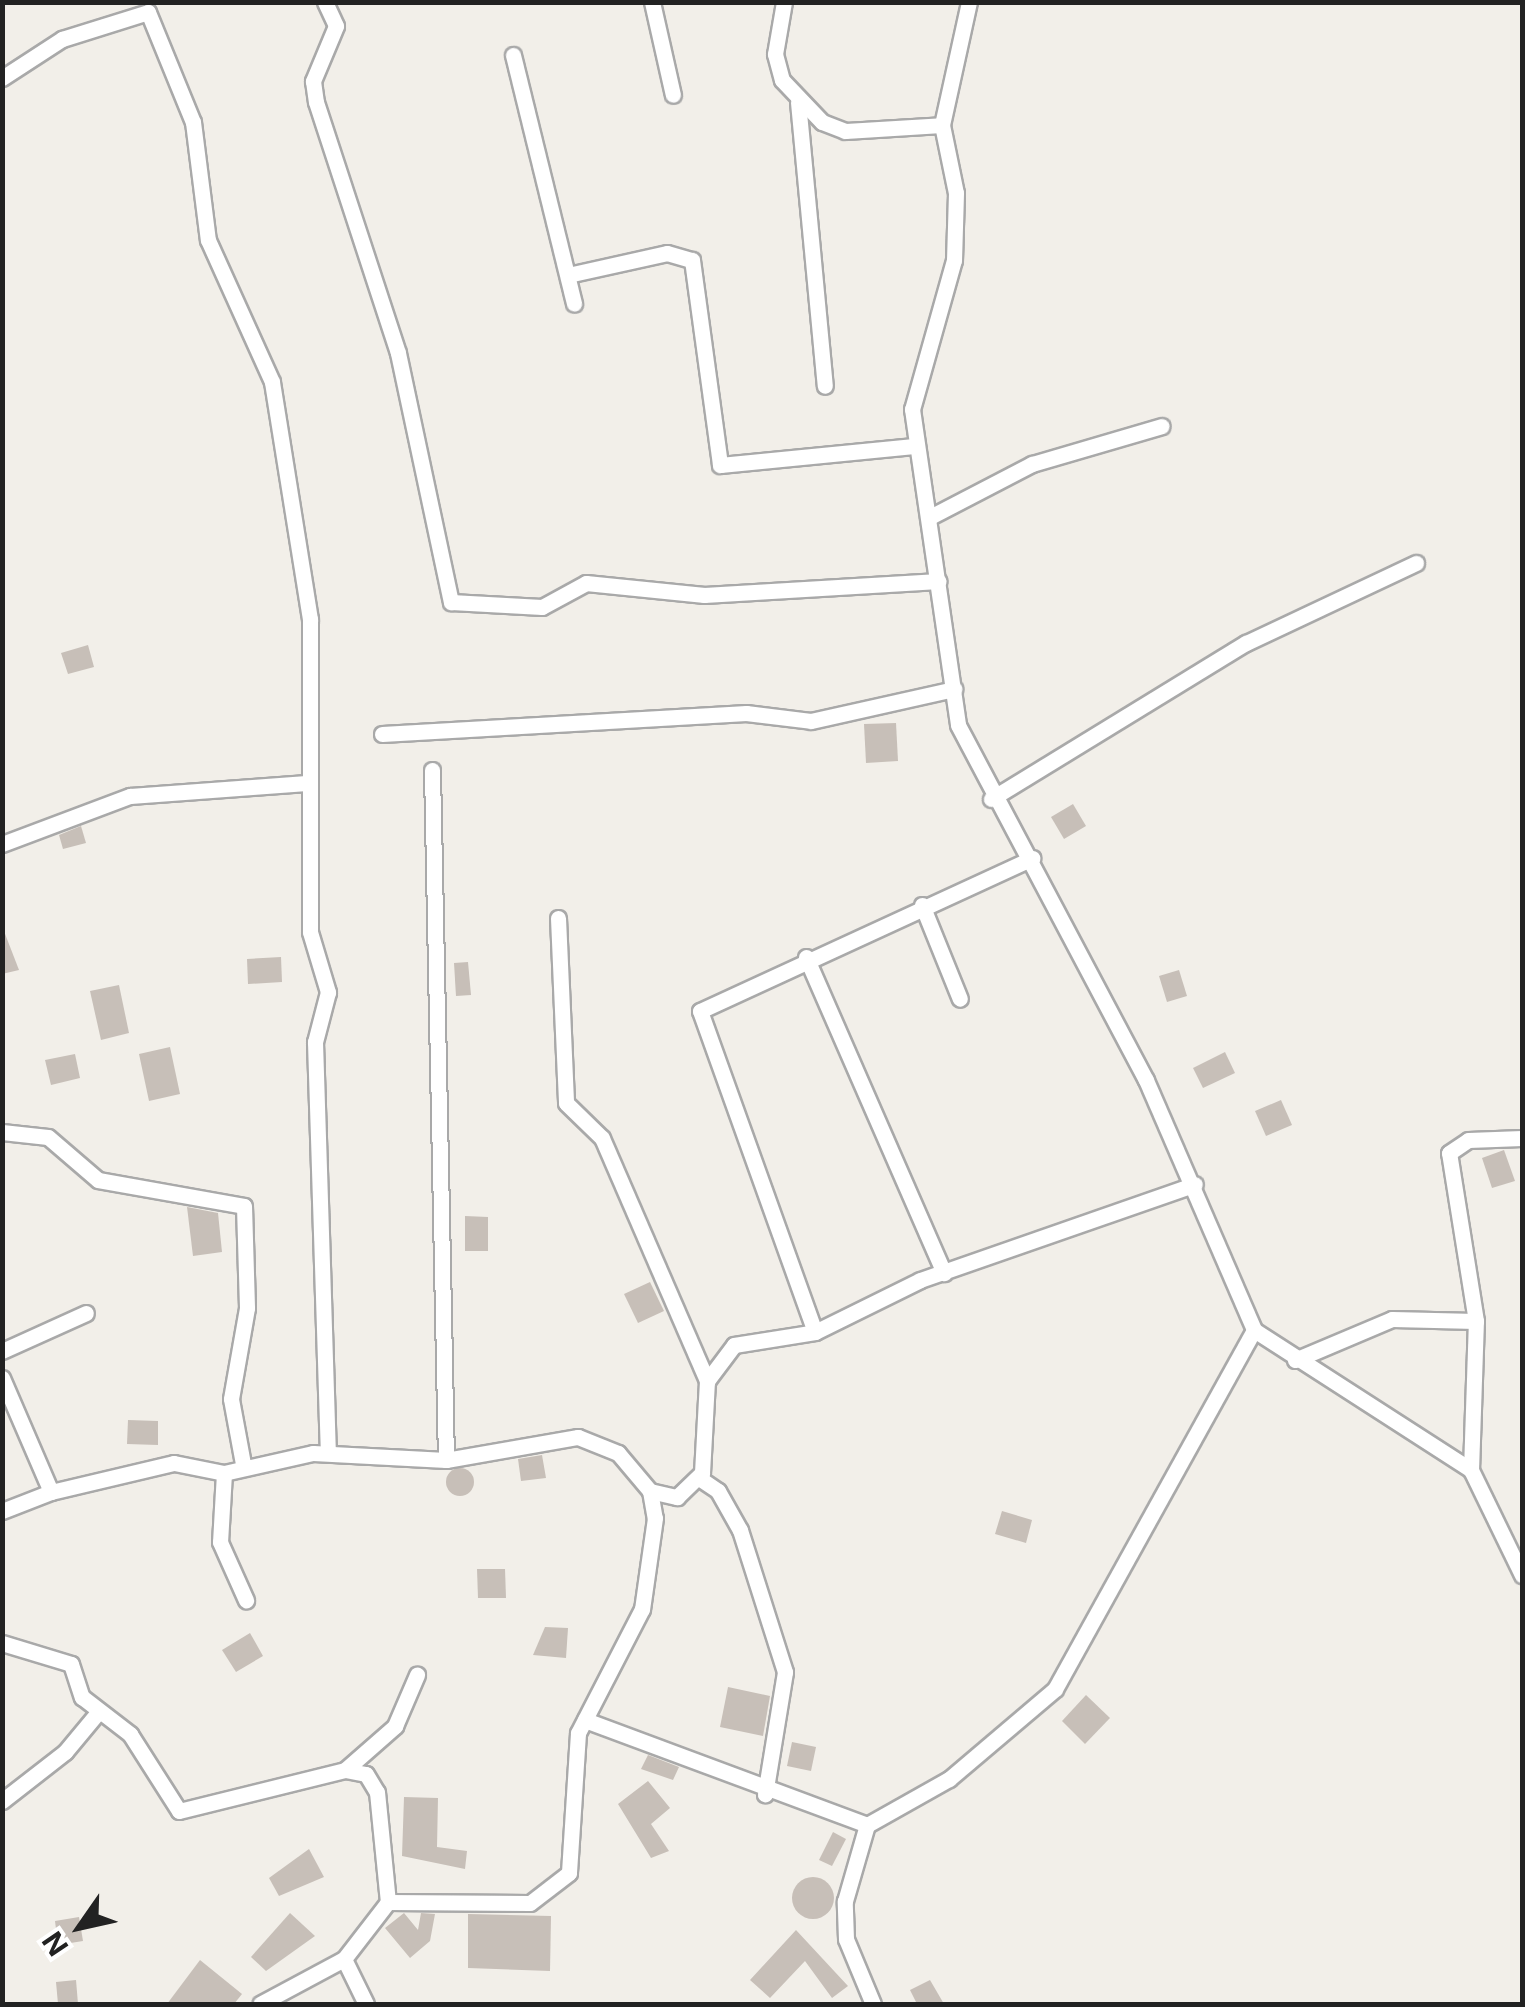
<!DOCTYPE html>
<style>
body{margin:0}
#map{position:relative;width:1525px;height:2007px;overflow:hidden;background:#f2efe9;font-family:Inter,sans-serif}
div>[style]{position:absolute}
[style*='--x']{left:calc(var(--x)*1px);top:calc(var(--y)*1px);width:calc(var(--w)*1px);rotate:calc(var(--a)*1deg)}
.building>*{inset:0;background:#c7bfb8}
.round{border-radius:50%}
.roads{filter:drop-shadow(2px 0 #a9a9a9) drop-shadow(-2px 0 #a9a9a9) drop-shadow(0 2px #a9a9a9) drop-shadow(0 -2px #a9a9a9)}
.street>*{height:15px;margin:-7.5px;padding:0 7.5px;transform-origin:7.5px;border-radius:7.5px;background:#fff}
span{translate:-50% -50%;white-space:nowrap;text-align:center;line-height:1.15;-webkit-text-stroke:8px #fff;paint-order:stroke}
.frame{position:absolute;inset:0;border:5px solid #222;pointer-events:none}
.north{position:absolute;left:30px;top:1877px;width:100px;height:100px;-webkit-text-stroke:8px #fff;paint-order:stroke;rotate:236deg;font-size:28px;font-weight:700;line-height:40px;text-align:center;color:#222}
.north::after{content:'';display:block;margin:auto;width:35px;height:45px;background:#222;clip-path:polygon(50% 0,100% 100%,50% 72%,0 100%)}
</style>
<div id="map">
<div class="building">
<div style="clip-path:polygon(88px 645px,94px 667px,68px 674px,61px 653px)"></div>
<div style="clip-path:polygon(896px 723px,898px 761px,866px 763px,864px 724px)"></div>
<div style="clip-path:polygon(1073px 804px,1086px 826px,1064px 839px,1051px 817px)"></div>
<div style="clip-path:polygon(81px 826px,86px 843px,63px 849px,59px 835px)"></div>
<div style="clip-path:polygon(2px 926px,19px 970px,2px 974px)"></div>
<div style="clip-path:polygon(281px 957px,282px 982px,248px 984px,247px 959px)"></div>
<div style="clip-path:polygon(468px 962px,471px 995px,456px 996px,454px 963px)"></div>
<div style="clip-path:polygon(1179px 970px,1187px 996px,1167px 1002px,1159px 976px)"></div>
<div style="clip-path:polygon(119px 985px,129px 1033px,101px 1040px,90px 991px)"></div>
<div style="clip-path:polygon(170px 1047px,180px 1094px,149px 1101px,139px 1054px)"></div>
<div style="clip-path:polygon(1225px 1052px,1235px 1073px,1203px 1088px,1193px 1068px)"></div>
<div style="clip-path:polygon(75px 1054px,80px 1078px,51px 1085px,45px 1060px)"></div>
<div style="clip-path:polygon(1281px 1100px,1292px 1125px,1266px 1136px,1255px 1111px)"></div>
<div style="clip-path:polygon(1504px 1150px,1515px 1181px,1492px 1188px,1482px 1158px)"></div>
<div style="clip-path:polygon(187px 1207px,218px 1213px,222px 1252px,193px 1256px)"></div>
<div style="clip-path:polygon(465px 1216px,488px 1217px,488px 1251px,465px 1251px)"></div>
<div style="clip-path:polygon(650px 1282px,664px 1311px,638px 1323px,624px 1294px)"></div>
<div style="clip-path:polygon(128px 1420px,158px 1421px,158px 1445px,127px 1444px)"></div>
<div style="clip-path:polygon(542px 1455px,546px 1478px,521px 1481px,518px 1459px)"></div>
<div class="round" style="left:446px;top:1468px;width:28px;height:28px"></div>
<div style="clip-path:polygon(1002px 1511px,1032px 1520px,1026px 1543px,995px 1534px)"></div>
<div style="clip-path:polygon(477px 1569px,505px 1569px,506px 1598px,478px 1598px)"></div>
<div style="clip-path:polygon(545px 1627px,568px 1628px,566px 1658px,533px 1655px)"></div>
<div style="clip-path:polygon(250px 1633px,263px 1656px,236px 1672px,222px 1650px)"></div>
<div style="clip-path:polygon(728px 1687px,770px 1696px,763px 1736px,720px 1727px)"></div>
<div style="clip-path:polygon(1086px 1695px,1110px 1718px,1085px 1744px,1062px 1721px)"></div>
<div style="clip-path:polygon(792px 1742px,816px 1747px,811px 1771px,787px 1766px)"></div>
<div style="clip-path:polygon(648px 1755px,679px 1767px,673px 1780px,641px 1769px)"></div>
<div style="clip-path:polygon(648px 1781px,670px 1808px,651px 1824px,669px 1851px,651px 1858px,618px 1804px)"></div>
<div style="clip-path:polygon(404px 1797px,438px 1798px,437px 1847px,467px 1851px,465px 1869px,402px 1856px)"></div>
<div style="clip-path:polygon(833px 1832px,846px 1839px,832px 1866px,819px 1860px)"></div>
<div style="clip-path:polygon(309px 1849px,324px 1877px,279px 1896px,269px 1878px)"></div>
<div class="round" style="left:792px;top:1877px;width:42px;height:42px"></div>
<div style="clip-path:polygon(290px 1913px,315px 1936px,266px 1971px,251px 1957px)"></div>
<div style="clip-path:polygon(404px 1913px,418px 1930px,421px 1913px,435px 1914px,430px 1941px,410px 1958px,385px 1928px)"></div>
<div style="clip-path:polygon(468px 1914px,551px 1916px,550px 1971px,468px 1968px)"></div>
<div style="clip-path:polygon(79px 1917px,83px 1941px,58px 1945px,55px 1921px)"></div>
<div style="clip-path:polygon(796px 1930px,848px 1986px,832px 1998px,805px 1961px,770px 1998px,750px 1980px)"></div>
<div style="clip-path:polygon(200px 1960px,242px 1994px,234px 2004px,167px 2004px)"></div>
<div style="clip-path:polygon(76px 1980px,78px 2004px,58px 2004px,56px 1982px)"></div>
<div style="clip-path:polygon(930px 1980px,944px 2004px,917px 2004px,910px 1990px)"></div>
</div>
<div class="roads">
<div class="street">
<div style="--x:325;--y:2;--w:26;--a:65"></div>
<div style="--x:336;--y:26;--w:60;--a:112.7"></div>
<div style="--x:313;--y:81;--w:21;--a:82"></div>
<div style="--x:316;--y:102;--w:264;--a:71.9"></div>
<div style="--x:398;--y:353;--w:255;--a:78"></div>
<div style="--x:451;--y:602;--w:91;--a:3.1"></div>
<div style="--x:542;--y:607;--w:50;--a:-28.6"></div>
<div style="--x:586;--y:583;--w:119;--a:5.8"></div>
<div style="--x:704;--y:595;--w:235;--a:-3.4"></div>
<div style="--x:652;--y:2;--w:95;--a:77.3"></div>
<div style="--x:784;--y:2;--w:53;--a:99.8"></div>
<div style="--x:775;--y:54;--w:27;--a:75"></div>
<div style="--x:782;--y:80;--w:58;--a:46.4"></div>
<div style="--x:822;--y:122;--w:25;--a:21"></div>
<div style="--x:845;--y:131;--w:97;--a:-3.5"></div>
<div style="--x:969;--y:2;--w:126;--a:102.4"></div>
<div style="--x:942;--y:125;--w:69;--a:78.4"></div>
<div style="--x:956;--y:193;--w:67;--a:91.7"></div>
<div style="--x:954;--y:260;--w:155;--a:105.7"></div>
<div style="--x:912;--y:409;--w:319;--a:81.7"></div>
<div style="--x:958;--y:725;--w:402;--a:62.1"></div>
<div style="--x:1146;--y:1080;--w:272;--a:66.6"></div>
<div style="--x:1254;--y:1330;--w:258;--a:32.8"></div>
<div style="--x:1471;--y:1470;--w:117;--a:64.1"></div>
<div style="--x:513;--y:55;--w:256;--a:76.2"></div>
<div style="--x:2;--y:78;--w:72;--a:-33"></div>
<div style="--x:62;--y:39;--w:90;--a:-17.4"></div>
<div style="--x:148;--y:12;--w:119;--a:67.8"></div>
<div style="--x:193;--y:122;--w:119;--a:82.8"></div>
<div style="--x:208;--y:240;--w:156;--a:65.7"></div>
<div style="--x:272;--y:382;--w:240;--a:80.9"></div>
<div style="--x:310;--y:619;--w:313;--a:90"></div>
<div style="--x:310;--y:932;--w:63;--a:73.3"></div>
<div style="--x:328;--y:992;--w:52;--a:104.6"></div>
<div style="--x:315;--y:1042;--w:410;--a:88.2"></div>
<div style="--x:798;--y:102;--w:285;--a:84.6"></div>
<div style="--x:568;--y:275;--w:101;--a:-12.5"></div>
<div style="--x:667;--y:253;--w:26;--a:16"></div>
<div style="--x:692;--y:260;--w:207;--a:82.2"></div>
<div style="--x:720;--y:465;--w:195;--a:-5.6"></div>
<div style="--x:932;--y:516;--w:113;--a:-27.5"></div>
<div style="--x:1032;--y:464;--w:135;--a:-16.3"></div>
<div style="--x:382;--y:734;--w:365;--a:-3.3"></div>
<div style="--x:746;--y:713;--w:65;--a:7"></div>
<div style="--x:811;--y:721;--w:147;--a:-12.6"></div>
<div style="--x:432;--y:770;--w:690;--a:88.84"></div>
<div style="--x:991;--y:799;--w:299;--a:-31.5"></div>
<div style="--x:1246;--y:643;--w:188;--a:-25.2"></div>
<div style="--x:2;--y:844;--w:137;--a:-20.6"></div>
<div style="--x:130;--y:796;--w:177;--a:-4.2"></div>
<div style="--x:922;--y:905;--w:101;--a:68"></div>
<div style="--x:558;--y:918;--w:185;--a:87.5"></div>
<div style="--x:566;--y:1103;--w:50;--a:44.2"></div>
<div style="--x:602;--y:1138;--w:265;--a:66.6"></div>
<div style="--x:806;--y:957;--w:345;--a:66.4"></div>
<div style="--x:2;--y:1132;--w:46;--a:6.2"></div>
<div style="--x:48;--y:1137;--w:66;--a:40.7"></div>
<div style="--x:98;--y:1180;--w:148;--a:10.1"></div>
<div style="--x:244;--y:1206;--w:102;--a:88.3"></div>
<div style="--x:247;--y:1308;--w:92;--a:100"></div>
<div style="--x:231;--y:1399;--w:66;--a:79.5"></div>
<div style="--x:815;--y:1332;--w:341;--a:-109.7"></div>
<div style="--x:700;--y:1011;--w:366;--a:-24.7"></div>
<div style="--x:2;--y:1351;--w:92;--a:-24.3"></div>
<div style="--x:1295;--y:1360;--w:105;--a:-22.9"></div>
<div style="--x:1392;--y:1319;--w:84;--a:1.4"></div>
<div style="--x:1476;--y:1321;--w:170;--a:-99.1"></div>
<div style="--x:1449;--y:1153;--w:23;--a:-34"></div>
<div style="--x:1468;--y:1140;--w:54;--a:-2.1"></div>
<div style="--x:2;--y:1378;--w:124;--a:66.7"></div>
<div style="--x:51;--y:1492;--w:126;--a:-13.3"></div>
<div style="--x:174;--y:1463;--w:51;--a:11.3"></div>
<div style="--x:224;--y:1473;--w:91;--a:-12.7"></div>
<div style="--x:313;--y:1453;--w:133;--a:3"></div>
<div style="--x:446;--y:1460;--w:134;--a:-9.9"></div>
<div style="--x:578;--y:1437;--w:43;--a:21.8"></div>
<div style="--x:618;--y:1453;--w:50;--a:49.9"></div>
<div style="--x:650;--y:1491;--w:27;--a:80"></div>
<div style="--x:655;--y:1518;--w:92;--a:98.1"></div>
<div style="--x:642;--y:1609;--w:140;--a:117.3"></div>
<div style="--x:578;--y:1733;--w:140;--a:93.7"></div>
<div style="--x:569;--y:1873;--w:49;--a:142.4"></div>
<div style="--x:530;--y:1903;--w:142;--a:-179.6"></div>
<div style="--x:388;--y:1902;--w:72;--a:127.7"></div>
<div style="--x:344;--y:1959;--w:95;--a:151.8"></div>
<div style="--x:1471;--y:1470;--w:149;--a:-88.1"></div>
<div style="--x:224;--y:1473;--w:69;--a:93.3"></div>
<div style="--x:220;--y:1542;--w:64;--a:65.9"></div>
<div style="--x:699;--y:1478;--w:23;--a:34"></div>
<div style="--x:718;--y:1491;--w:45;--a:60.6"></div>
<div style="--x:740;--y:1530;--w:149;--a:72.4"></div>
<div style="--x:785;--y:1672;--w:124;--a:99.3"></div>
<div style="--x:650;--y:1491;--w:28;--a:13"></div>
<div style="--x:677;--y:1497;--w:35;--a:-44"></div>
<div style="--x:702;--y:1473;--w:92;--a:-86.9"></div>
<div style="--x:707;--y:1381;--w:45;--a:-53.1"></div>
<div style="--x:734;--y:1345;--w:82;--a:-9.1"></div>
<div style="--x:815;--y:1332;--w:117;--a:-26.3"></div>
<div style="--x:920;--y:1280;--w:291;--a:-19.2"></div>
<div style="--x:2;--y:1511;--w:53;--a:-21.2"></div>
<div style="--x:2;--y:1643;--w:72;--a:16.9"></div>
<div style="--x:71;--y:1664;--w:35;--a:72"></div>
<div style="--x:82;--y:1697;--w:61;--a:37.6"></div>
<div style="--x:130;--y:1734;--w:91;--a:57.5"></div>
<div style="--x:179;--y:1811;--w:171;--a:-13.9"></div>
<div style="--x:345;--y:1770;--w:67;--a:-41.3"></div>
<div style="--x:395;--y:1726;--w:56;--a:-66.7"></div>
<div style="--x:585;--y:1720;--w:301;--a:20.4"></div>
<div style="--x:345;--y:1770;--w:21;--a:11"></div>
<div style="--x:366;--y:1774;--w:21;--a:59"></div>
<div style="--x:377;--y:1792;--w:111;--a:84.3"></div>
<div style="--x:2;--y:1801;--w:80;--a:-37.9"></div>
<div style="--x:65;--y:1752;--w:53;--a:-50.3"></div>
<div style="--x:344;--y:1959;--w:50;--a:63.9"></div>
<div style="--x:873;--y:2004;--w:70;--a:-112.6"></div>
<div style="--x:846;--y:1939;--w:38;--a:-92"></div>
<div style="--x:845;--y:1901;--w:79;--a:-73.9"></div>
<div style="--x:867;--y:1825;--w:94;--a:-29.3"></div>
<div style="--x:949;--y:1779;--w:139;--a:-40.3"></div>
<div style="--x:1055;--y:1689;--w:410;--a:-61"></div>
</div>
</div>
<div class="frame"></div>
<div class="north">N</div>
</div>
